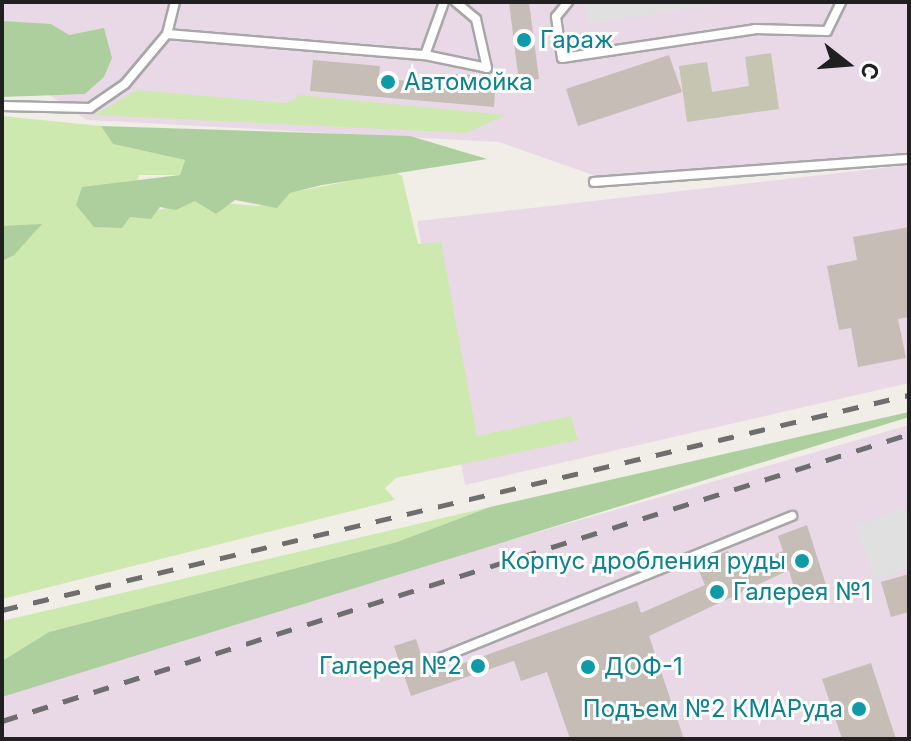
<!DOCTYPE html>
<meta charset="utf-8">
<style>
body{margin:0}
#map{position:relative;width:911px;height:741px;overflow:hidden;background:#f1ede7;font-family:Inter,sans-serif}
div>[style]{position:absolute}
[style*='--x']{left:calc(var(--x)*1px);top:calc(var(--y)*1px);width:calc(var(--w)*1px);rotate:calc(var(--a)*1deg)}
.industrial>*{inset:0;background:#e9d9e7}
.construction>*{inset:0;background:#c5c5b2}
.grass>*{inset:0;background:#cde9af}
.forest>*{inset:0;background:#adcf9d}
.parking>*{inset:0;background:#e0e0e0}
.building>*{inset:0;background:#c5bdb6}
.roads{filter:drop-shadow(2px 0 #a7a7a7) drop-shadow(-2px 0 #a7a7a7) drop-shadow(0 2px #a7a7a7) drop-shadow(0 -2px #a7a7a7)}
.service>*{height:8px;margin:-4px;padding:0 4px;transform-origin:4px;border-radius:4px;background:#fff}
.rail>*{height:5px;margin-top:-2.5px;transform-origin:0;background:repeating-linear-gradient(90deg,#6e6e6e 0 16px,transparent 0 32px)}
.dots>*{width:22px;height:22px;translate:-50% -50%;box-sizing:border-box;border:4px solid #fff;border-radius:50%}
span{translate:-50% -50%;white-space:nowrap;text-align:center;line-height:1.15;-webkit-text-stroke:6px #fff;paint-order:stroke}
.culture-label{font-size:24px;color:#0d838f}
.left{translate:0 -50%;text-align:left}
.right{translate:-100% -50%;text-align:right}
.frame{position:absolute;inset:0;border:4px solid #202020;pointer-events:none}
.north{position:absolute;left:807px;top:24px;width:80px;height:80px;-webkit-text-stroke:6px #fff;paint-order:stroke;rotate:107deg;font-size:22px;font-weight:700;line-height:32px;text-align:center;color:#202020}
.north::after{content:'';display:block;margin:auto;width:28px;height:36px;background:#202020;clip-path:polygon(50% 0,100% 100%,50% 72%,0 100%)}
</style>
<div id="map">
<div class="industrial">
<div style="clip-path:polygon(2px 2px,909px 2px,909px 154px,599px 177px,499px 142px,87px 120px,2px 63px)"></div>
<div style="clip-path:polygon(909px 165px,909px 383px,465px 485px,417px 221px)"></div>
<div style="clip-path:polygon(909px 425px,909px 739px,2px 739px,2px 687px)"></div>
</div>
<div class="construction">
<div style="clip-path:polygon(771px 53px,779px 109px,687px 122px,679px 66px,707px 62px,712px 92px,749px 86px,745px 57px)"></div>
</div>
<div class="grass">
<div style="clip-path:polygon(137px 90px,287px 103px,300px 95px,506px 115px,466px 133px,94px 115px)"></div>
<div style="clip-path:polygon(2px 116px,101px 126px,113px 144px,185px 160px,180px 175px,139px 175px,130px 217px,195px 201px,259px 206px,289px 193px,395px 172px,402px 176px,418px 244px,441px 242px,477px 436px,571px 416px,578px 440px,396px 478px,385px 488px,395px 500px,2px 599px)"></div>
<div style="clip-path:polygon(490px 507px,397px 542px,49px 632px,2px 661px,2px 621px)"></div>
</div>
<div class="forest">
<div style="clip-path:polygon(2px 21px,51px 24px,69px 35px,104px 28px,112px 58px,104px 77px,85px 94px,2px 97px)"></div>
<div style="clip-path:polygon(101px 126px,410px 136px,487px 159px,322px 185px,290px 193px,277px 208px,235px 200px,216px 214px,195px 201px,176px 210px,160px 207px,151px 219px,130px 217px,122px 228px,94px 227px,76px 205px,82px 187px,180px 175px,185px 160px,113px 144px)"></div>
<div style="clip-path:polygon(42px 224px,14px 255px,2px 261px,2px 226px)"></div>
<div style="clip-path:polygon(909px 412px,909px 417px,2px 697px,2px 661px,49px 632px,397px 542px,490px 507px)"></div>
</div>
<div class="parking">
<div style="clip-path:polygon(595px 2px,732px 2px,588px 24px,585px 4px)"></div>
<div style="clip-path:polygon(901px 508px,909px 512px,909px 568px,876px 580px,855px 527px)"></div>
</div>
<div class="building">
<div style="clip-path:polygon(509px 2px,529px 2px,539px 79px,519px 82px)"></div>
<div style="clip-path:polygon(669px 55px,682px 92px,578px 126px,566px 89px)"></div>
<div style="clip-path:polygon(313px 60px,380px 66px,379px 78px,455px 86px,456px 74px,475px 75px,474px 88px,495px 90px,494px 107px,310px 91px)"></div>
<div style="clip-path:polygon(909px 227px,909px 317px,898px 319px,906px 358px,858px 367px,851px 328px,839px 330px,827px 266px,857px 260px,853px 237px)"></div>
<div style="clip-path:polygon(807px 525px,827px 588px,797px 599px,789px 570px,649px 636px,684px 739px,570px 739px,547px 672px,521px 681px,514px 661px,411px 696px,394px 646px,416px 639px,428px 676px,637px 601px,641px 613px,705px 585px,696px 564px,728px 551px,736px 571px,783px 551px,778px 536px)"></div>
<div style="clip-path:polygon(909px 574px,909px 612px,891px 617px,881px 582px)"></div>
<div style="clip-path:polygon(871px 663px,896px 739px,842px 739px,822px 679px)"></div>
</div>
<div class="roads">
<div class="service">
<div style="--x:568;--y:2;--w:19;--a:129"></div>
<div style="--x:556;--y:17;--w:41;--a:81.7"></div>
<div style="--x:562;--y:58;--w:195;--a:-8.5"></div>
<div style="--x:755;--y:29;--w:72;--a:1.6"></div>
<div style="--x:827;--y:31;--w:32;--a:-64"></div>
<div style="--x:167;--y:34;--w:259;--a:4.7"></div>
<div style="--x:425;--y:55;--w:56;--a:-70.3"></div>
<div style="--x:425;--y:55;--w:63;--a:11.8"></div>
<div style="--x:487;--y:68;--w:50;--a:-102.7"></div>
<div style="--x:476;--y:19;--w:26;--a:-140"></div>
<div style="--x:2;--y:106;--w:88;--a:1.3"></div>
<div style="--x:90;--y:108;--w:42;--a:-34.4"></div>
<div style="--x:125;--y:84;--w:65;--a:-50"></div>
<div style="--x:167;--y:34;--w:33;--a:-76"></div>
<div style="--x:594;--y:182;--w:316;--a:-4.2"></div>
<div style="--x:438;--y:659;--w:382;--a:-22"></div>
</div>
</div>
<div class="rail">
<div style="--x:2;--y:610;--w:932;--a:-13.34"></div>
<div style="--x:2;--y:721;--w:951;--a:-17.56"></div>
</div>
<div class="dots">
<div style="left:524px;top:40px;background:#0f9aa8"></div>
<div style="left:388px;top:82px;background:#0f9aa8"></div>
<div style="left:802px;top:561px;background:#0f9aa8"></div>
<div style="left:717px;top:592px;background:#0f9aa8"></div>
<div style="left:478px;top:666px;background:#0f9aa8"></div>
<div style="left:588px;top:667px;background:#0f9aa8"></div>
<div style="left:859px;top:709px;background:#0f9aa8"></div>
</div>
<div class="culture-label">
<span class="left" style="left:540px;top:40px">Гараж</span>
<span class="left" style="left:404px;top:82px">Автомойка</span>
<span class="right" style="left:786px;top:561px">Корпус дробления руды</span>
<span class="left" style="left:733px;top:592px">Галерея №1</span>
<span class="right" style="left:462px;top:666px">Галерея №2</span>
<span class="left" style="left:604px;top:667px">ДОФ-1</span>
<span class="right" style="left:843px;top:709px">Подъем №2 КМАРуда</span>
</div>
<div class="frame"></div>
<div class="north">С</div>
</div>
